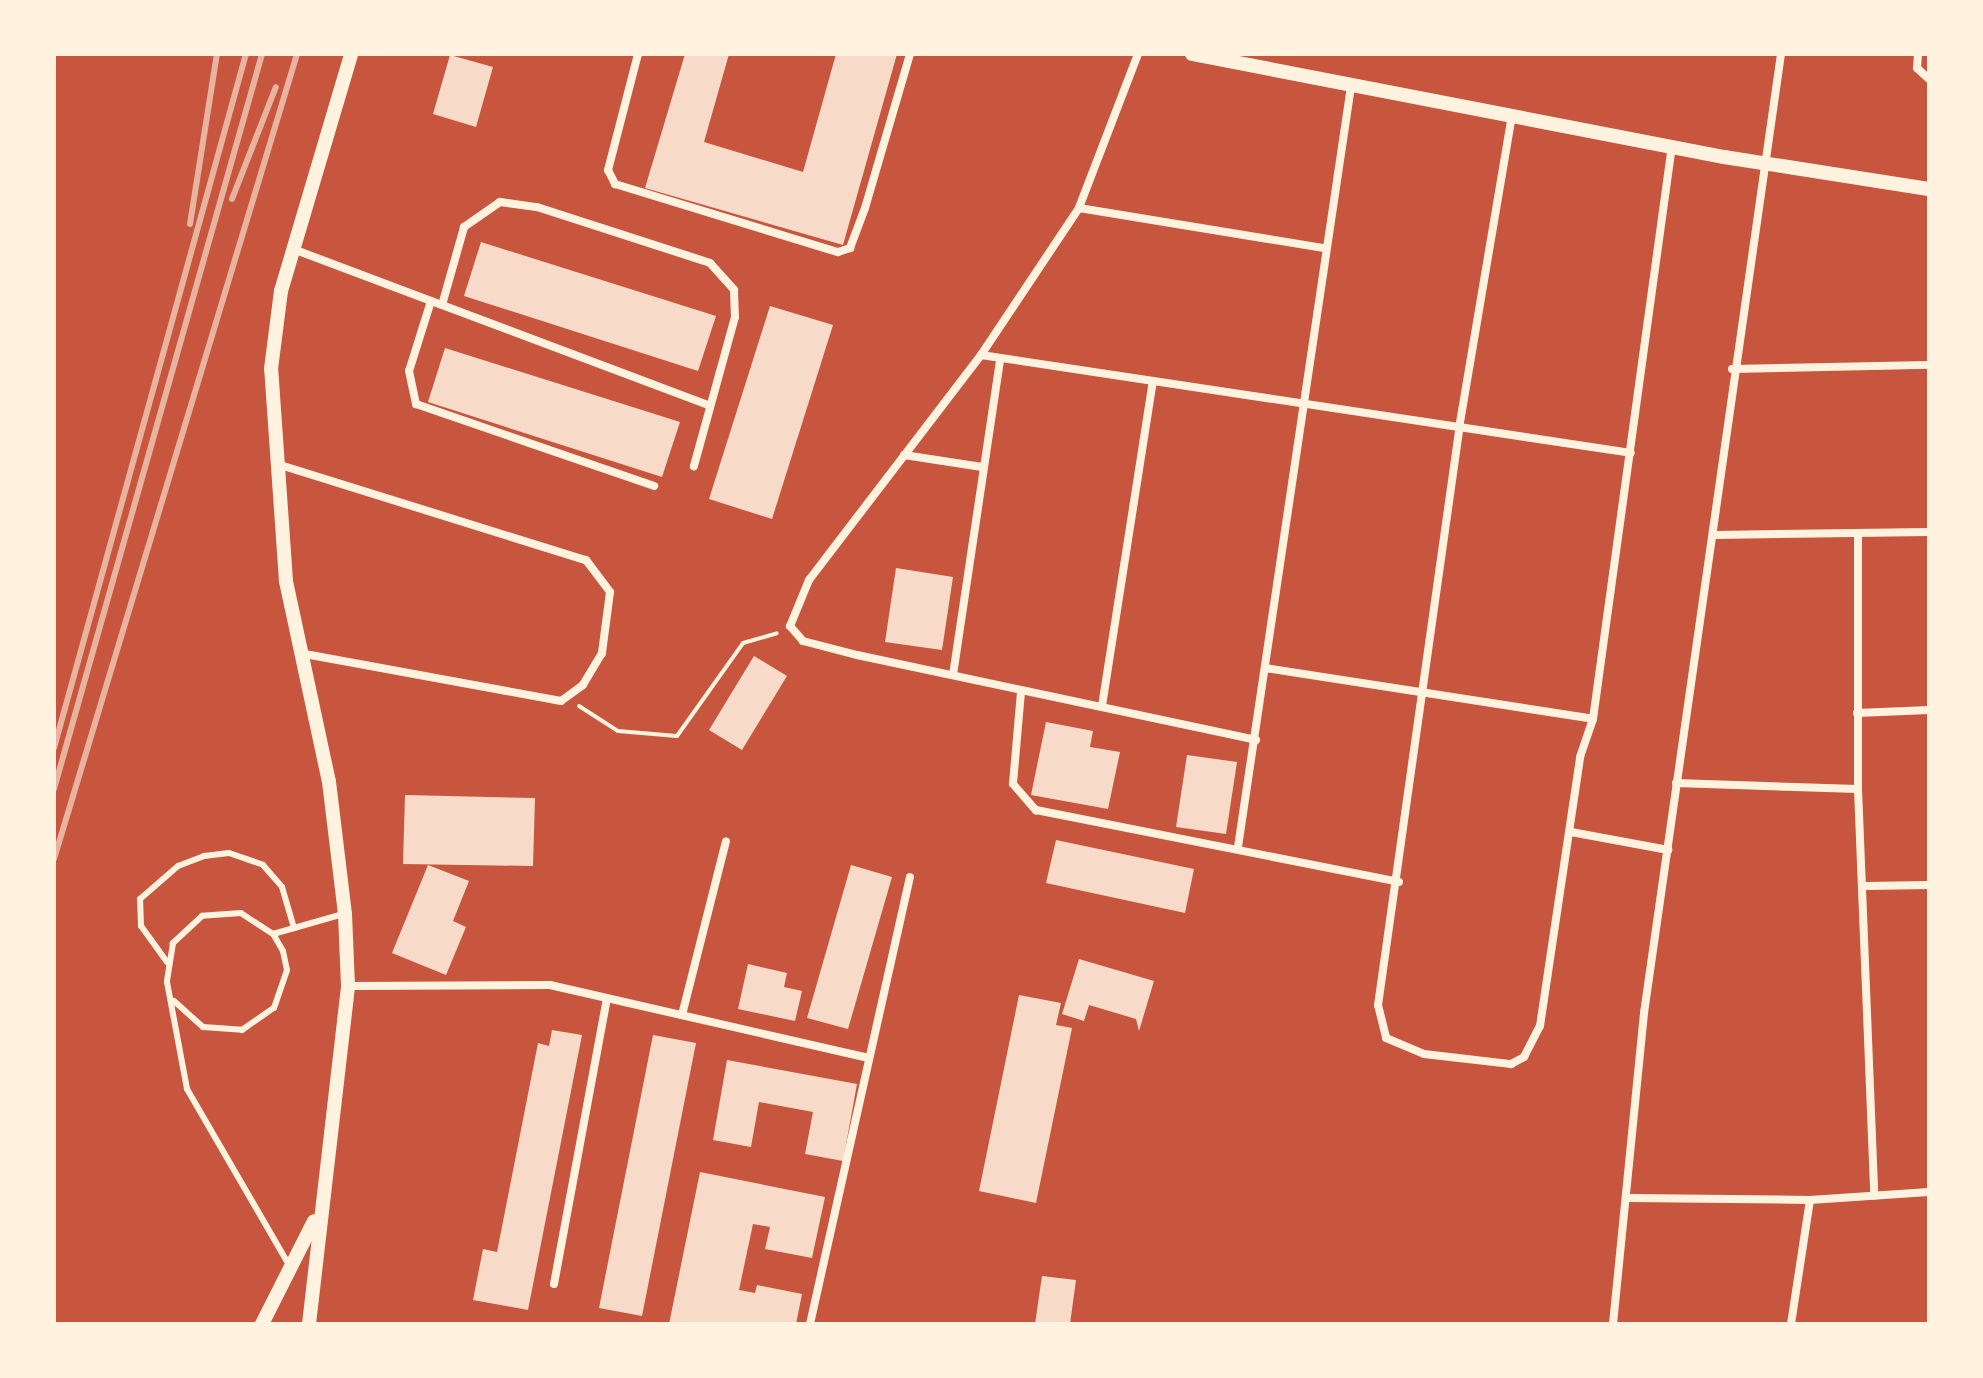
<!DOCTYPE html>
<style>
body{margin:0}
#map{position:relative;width:1983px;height:1378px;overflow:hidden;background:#c8553d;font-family:Rubik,sans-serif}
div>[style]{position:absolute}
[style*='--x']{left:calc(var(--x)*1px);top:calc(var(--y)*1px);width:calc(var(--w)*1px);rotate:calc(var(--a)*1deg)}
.building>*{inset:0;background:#f7dbc8}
.path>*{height:4px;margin:-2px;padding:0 2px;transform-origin:2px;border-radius:2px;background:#fff3e0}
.service>*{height:6px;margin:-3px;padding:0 3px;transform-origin:3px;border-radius:3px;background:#fff3e0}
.minor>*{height:8px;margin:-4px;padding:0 4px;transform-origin:4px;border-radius:4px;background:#fff3e0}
.tertiary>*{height:14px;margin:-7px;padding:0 7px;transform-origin:7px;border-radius:7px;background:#fff3e0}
.rail>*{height:6px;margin:-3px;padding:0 3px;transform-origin:3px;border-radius:3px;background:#e9b49f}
span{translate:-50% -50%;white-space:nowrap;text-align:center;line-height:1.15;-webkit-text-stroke:7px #fff3e0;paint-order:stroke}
.frame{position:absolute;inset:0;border:56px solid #fff3e0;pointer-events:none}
</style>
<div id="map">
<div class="building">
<div style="clip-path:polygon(685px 54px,729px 54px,704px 142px,803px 172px,836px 54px,897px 54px,843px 245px,645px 188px)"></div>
<div style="clip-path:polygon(450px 55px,493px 67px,476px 127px,433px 114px)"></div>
<div style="clip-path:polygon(481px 242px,716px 316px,698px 371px,464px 296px)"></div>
<div style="clip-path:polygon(770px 306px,833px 325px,772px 519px,709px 499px)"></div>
<div style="clip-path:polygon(445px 348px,680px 422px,662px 477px,428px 402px)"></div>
<div style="clip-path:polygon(896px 568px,953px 577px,942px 650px,885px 642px)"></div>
<div style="clip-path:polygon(754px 656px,787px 676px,742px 750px,709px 730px)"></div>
<div style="clip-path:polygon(1046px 722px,1093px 731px,1090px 747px,1120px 752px,1108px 809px,1031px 795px)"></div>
<div style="clip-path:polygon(1187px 755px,1237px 762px,1226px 834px,1176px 827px)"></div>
<div style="clip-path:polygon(405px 795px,535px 798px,533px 866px,403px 864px)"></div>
<div style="clip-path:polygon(1056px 840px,1194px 869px,1185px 913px,1046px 883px)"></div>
<div style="clip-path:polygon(428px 865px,469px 881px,453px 921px,466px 927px,446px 975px,392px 953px)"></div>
<div style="clip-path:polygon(851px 865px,892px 877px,848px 1029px,807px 1018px)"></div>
<div style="clip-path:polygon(1079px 959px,1154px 981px,1139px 1031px,1136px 1019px,1089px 1005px,1084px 1021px,1062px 1014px)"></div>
<div style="clip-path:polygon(748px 964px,787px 973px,784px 987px,802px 991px,795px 1021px,738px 1009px)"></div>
<div style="clip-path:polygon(1019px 995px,1061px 1003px,1056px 1025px,1072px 1028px,1036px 1203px,979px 1191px)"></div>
<div style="clip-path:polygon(552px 1030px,582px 1035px,528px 1310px,473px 1300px,483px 1249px,497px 1252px,538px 1043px,549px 1046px)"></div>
<div style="clip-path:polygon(653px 1035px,696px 1043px,642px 1316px,599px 1308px)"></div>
<div style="clip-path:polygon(727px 1060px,857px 1084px,843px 1161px,805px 1154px,813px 1112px,759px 1102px,751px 1147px,713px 1140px)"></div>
<div style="clip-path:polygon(700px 1172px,825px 1197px,812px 1258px,765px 1249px,770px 1227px,753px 1224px,739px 1290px,755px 1293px,757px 1285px,802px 1294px,796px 1324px,669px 1324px)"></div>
<div style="clip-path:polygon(1042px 1276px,1076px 1280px,1070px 1324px,1035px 1324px)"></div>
</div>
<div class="path">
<div style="--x:579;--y:706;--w:46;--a:32.7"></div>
<div style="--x:618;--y:731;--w:59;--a:4.8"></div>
<div style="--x:677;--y:736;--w:114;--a:-54.6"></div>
<div style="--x:743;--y:643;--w:35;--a:-16"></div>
</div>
<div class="service">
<div style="--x:273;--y:934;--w:73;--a:-15.9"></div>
<div style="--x:167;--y:962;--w:44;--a:-125.8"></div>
<div style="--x:141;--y:926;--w:27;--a:-92"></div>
<div style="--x:140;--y:899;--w:50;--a:-41"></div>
<div style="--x:178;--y:866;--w:28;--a:-21"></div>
<div style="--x:204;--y:856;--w:25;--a:-7"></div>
<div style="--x:229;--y:853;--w:36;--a:19"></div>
<div style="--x:263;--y:865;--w:29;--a:49"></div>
<div style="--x:282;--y:887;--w:43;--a:73.7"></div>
<div style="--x:174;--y:1001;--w:39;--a:42"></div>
<div style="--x:203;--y:1027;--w:39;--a:4"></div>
<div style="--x:242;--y:1030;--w:39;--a:-35"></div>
<div style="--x:274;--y:1008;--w:40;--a:-71.1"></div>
<div style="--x:287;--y:970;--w:19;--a:-102"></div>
<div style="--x:283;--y:951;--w:20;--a:-120"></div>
<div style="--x:273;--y:934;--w:38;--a:-147"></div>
<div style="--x:241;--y:913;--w:39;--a:176"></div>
<div style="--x:202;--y:916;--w:40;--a:137"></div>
<div style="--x:173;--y:943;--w:39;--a:99"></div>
<div style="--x:167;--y:982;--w:109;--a:79.4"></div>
<div style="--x:187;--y:1089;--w:206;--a:59.9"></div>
</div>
<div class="minor">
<div style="--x:638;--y:54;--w:120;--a:104.5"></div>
<div style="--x:608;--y:170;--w:16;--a:63"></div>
<div style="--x:615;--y:184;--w:233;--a:17"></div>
<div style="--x:838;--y:252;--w:13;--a:-18"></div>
<div style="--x:850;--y:248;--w:43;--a:-69.4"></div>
<div style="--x:865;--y:208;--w:160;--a:-73.7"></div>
<div style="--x:1138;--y:54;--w:165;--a:111"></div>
<div style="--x:1079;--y:208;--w:177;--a:123.7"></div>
<div style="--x:981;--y:355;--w:283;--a:127.4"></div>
<div style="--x:809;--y:580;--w:50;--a:112.4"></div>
<div style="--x:790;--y:626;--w:20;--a:49"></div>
<div style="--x:803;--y:641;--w:56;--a:14.5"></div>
<div style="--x:857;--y:655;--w:408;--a:12"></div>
<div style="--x:1918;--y:54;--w:14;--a:94"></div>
<div style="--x:1917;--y:68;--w:16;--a:43"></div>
<div style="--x:1512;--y:115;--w:313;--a:99.6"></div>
<div style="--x:1460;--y:424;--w:587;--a:98.03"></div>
<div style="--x:1378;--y:1005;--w:34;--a:76"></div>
<div style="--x:1386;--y:1038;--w:41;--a:22.8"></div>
<div style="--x:1424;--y:1054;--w:88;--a:6.6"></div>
<div style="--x:1511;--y:1064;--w:15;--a:-28"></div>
<div style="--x:1524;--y:1057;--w:35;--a:-63"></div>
<div style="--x:1540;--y:1026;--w:272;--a:-81.5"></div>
<div style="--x:1580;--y:757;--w:40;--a:-71.1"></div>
<div style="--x:1593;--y:719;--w:579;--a:-82.16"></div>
<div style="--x:1079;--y:208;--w:247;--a:9.3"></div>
<div style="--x:293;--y:249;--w:159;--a:20.6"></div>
<div style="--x:442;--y:305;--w:81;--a:-74.2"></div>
<div style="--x:464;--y:227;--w:44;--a:-34.8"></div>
<div style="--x:500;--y:202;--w:37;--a:8"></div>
<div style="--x:537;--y:207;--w:182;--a:17.9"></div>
<div style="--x:710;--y:263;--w:36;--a:48"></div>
<div style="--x:734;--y:290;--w:27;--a:88"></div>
<div style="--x:735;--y:317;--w:155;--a:105.4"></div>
<div style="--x:431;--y:301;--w:73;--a:107.4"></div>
<div style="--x:409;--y:371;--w:34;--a:78"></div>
<div style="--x:416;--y:404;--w:252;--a:19"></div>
<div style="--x:442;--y:305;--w:286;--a:20.6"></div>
<div style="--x:981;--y:355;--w:657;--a:8.57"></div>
<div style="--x:1732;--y:369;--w:197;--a:-1.2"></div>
<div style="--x:904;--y:455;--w:79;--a:8.7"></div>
<div style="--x:277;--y:464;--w:324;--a:17.3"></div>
<div style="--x:586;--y:560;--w:40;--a:53"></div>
<div style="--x:610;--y:592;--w:62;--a:97.5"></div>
<div style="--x:602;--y:653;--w:37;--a:121"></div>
<div style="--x:583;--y:685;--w:27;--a:144"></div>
<div style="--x:561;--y:701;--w:266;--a:-169.6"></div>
<div style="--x:1714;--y:535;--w:215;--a:-0.8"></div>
<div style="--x:1858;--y:536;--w:253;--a:90"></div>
<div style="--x:1858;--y:789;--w:407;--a:87.7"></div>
<div style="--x:1265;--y:668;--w:332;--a:8.8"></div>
<div style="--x:953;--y:675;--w:319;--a:-81.5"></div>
<div style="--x:1021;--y:692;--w:92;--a:95"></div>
<div style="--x:1013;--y:784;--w:35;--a:49"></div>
<div style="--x:1036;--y:810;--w:370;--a:11.2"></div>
<div style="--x:1102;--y:706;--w:324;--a:-81.1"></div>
<div style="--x:1857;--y:713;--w:72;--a:-2.4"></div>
<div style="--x:1676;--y:783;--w:182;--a:1.9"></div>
<div style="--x:1571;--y:832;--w:99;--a:10.5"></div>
<div style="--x:1238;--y:847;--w:769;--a:-81.55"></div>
<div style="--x:1866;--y:886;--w:63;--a:-0.9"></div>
<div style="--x:348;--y:986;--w:202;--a:-0.3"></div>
<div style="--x:550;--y:985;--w:327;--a:12.9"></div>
<div style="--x:682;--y:1015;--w:179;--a:-75.8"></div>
<div style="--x:1630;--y:1198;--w:180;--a:0.6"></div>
<div style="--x:1810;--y:1200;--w:119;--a:-3.8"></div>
<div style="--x:554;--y:1284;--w:290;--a:-79.5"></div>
<div style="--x:810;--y:1324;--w:458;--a:-77.4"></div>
<div style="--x:1613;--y:1324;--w:313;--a:-84.3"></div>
<div style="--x:1644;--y:1013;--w:969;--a:-81.87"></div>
<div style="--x:1791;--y:1324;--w:125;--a:-81.3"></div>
</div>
<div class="tertiary">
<div style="--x:1192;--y:54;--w:542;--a:10.96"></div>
<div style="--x:1724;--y:157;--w:207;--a:8.9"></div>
<div style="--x:262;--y:1324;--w:115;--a:-63.2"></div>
<div style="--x:309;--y:1324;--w:340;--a:-83.4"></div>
<div style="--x:348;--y:986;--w:72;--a:-92.4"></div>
<div style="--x:345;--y:914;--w:133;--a:-96.9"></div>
<div style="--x:329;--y:782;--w:206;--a:-102.1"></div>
<div style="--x:286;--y:581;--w:213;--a:-94"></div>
<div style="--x:271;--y:369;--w:79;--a:-82.7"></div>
<div style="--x:281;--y:291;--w:247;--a:-73.5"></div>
</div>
<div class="rail">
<div style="--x:232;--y:199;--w:120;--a:-68.6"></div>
<div style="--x:190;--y:224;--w:172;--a:-81"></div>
<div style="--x:54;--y:748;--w:720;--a:-74.54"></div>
<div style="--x:54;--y:789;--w:764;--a:-74.2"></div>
<div style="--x:54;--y:859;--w:841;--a:-73.2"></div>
</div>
<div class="frame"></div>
</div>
